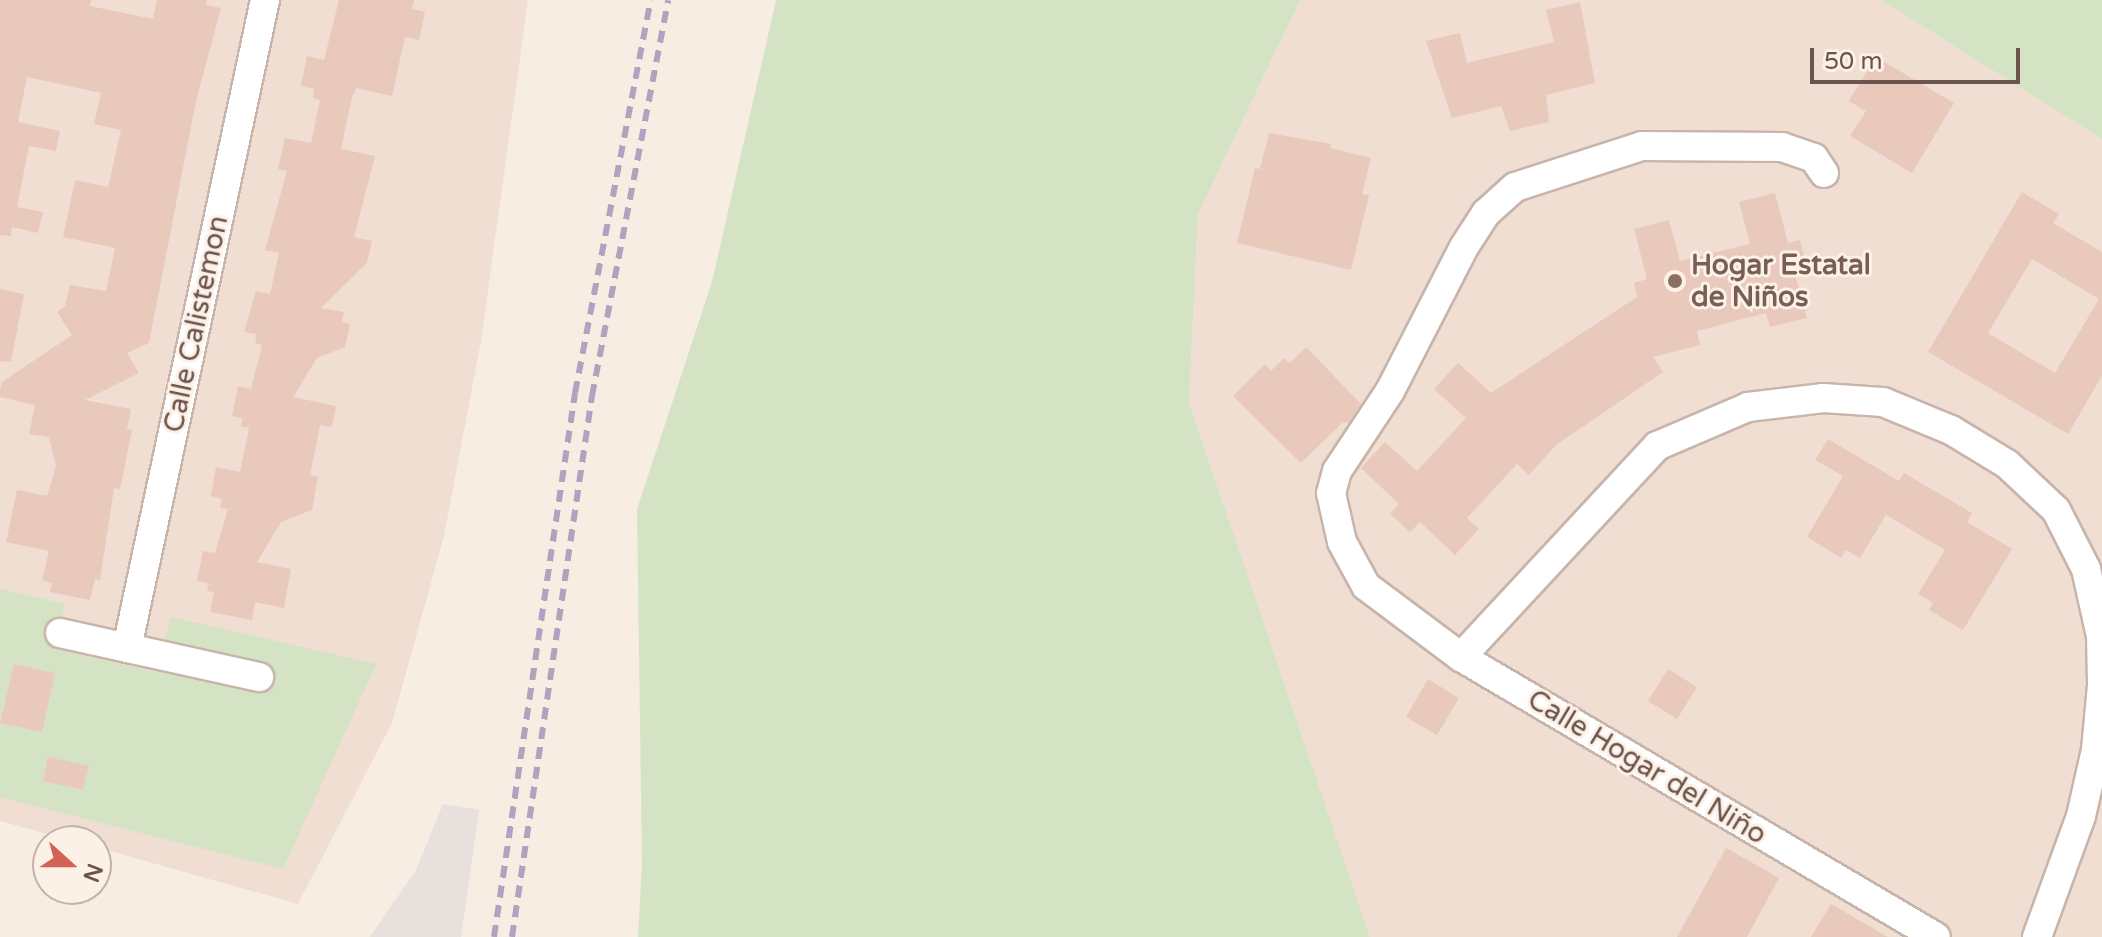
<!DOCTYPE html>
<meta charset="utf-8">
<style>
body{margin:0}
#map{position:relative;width:2102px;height:937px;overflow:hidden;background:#f8ede2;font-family:"Varela Round",sans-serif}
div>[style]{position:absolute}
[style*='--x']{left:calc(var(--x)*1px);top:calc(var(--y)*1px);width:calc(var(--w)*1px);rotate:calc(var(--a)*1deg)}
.residential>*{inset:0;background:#efded1}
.industrial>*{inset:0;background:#e8e0dc}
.green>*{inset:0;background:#d4e3c3}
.building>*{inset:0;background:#eac9bd}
.roads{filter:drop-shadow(2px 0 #c7b4ab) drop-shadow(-2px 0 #c7b4ab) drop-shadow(0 2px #c7b4ab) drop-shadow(0 -2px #c7b4ab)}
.street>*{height:28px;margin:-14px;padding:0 14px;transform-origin:14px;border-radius:14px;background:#fff}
.rail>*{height:6px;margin-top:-3px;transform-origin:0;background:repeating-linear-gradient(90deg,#afa3bf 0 12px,transparent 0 20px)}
.dots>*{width:22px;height:22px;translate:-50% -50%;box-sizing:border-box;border:4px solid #fcf1e7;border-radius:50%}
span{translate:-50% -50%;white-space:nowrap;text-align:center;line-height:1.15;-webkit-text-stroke:6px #fcf1e7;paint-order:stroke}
.education-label{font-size:28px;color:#785e54;font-weight:700}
.left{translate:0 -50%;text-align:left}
.street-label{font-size:28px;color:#6c534c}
.north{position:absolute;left:32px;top:825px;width:80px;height:80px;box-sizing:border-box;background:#fcf1e7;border:2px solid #c2b2a9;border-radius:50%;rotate:111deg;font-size:22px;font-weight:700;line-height:32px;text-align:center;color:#6c534c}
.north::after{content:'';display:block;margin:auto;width:28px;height:36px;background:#d36256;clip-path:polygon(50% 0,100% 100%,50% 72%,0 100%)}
.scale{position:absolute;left:1810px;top:48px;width:210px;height:36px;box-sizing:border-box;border:4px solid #6c534c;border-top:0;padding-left:10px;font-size:24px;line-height:28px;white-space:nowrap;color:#6c534c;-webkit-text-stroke:6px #fcf1e7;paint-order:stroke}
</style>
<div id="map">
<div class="residential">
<div style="clip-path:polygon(0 0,528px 0,481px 341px,444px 536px,392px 723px,298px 904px,96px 847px,96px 841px,73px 841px,0 821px)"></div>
<div style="clip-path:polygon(1300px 0,1881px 0,2102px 139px,2102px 937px,1370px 937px,1189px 402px,1198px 214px)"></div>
</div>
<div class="industrial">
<div style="clip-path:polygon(443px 804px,479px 810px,461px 937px,370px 937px,416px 870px)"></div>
</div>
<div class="green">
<div style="clip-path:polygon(776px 0,1300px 0,1198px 214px,1189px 402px,1370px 937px,638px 937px,642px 866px,637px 509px,712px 282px)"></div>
<div style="clip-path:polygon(1881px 0,2102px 0,2102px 139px)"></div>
<div style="clip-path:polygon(evenodd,0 589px,65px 604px,54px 649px,155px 672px,171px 617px,376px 664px,283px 869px,0 797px,0 589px,14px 664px,55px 673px,0 722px,14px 664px,0 589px,89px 766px,83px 790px,43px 781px,89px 766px)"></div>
</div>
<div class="building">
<div style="clip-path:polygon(0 0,91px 0,90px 6px,153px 19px,157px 0,207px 0,206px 5px,221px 8px,196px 101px,149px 343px,127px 353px,139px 373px,85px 400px,131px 409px,127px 429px,132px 430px,120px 489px,114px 488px,100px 580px,95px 579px,90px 600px,50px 592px,52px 583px,42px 580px,49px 551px,6px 542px,17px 490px,47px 496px,56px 466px,49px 437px,29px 434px,35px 405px,0 397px,0 391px,2px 382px,72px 335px,57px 312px,65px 306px,70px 285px,106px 291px,115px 248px,63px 237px,75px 180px,108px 187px,121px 130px,94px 124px,101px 93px,27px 77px,18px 122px,60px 131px,56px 151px,29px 146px,17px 207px,43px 212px,38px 233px,12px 227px,11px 236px,0 235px)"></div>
<div style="clip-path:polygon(339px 0,414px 0,412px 9px,425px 12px,419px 40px,405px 37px,392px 96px,356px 88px,352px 97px,341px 149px,375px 156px,354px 237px,372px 241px,367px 263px,321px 308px,344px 312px,342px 322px,350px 324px,345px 347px,317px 358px,293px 397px,336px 406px,332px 427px,320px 425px,310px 475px,318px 477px,312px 510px,281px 522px,257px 562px,291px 569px,284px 608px,255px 602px,252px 620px,210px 612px,214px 592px,207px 591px,209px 583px,197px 581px,203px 551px,215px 553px,228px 509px,220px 508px,222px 499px,211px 496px,216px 467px,240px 472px,249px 428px,241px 426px,242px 418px,232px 416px,238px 386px,251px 389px,262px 345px,255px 343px,257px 334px,244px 332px,256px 291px,270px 294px,279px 253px,265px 250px,287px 171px,278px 169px,285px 138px,311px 143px,320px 100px,313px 98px,314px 89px,301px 86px,307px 56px,324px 60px)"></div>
<div style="clip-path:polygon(1580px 2px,1595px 83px,1546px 95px,1549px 122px,1510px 131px,1501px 106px,1452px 118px,1426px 41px,1460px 33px,1467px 63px,1554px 42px,1546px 10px)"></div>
<div style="clip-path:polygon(1876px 57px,1954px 103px,1912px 173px,1850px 136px,1866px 111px,1849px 101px)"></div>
<div style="clip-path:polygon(1269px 133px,1332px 144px,1330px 148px,1371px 158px,1362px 194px,1369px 195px,1351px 270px,1237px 243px,1255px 168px,1260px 169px)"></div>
<div style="clip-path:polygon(evenodd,2022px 192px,2059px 214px,2053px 223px,2102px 252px,2102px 376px,2068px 434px,1928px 352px,2022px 192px,2032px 259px,2099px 299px,2055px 373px,1988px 333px,2032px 259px)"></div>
<div style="clip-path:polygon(1775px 193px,1788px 243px,1800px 240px,1807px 268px,1794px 271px,1807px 318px,1770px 327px,1766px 313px,1697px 331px,1700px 345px,1653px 357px,1663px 372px,1556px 445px,1529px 475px,1517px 464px,1467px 518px,1479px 529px,1455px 555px,1420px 522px,1410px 532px,1390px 514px,1399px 504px,1361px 468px,1385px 442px,1417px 471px,1466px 418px,1434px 389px,1458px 363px,1491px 393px,1637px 297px,1634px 283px,1647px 279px,1634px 229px,1669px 220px,1680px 261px,1750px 244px,1739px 202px)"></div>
<div style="clip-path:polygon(0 289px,24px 294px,11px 362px,0 361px)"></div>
<div style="clip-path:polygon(1306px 347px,1361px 404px,1349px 422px,1342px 423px,1301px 463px,1233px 396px,1265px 364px,1271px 371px,1284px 358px,1290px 363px)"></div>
<div style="clip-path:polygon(1828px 439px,1899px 481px,1904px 473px,1972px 513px,1967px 522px,2012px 549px,1963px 630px,1929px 610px,1933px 603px,1918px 594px,1945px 550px,1886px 515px,1860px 558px,1846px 550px,1841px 558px,1807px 537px,1843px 476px,1815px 460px)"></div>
<div style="clip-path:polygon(14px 664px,55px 673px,42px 732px,0 723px)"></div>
<div style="clip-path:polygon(1668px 669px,1697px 687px,1677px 719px,1648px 701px)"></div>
<div style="clip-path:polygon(1428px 679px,1459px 698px,1437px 735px,1406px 717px)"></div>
<div style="clip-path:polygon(48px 757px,89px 766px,83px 790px,43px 781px)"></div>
<div style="clip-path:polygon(1726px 848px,1779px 878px,1747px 937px,1677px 937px)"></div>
<div style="clip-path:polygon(1831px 904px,1888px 937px,1811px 937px)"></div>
</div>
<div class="roads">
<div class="street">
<div style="--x:1824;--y:173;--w:18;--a:-124"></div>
<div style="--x:1814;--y:158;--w:34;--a:-161"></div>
<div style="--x:1782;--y:147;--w:140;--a:-179.6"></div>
<div style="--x:1642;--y:146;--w:133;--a:162.1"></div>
<div style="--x:1515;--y:187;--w:39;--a:138"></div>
<div style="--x:1486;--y:213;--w:40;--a:122.9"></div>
<div style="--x:1464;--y:247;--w:162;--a:117.2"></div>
<div style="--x:1390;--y:391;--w:96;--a:123.5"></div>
<div style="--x:1337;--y:471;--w:23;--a:105"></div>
<div style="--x:1331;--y:493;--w:50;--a:77.3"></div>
<div style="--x:1342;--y:542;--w:50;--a:61.4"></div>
<div style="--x:1366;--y:586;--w:119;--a:36.8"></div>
<div style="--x:1461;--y:657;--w:551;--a:30.52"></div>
<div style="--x:60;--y:633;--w:204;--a:12.5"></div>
<div style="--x:127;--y:648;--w:663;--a:-77.98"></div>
<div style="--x:1461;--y:657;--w:288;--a:-47.1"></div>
<div style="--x:1657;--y:446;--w:99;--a:-23.2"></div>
<div style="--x:1748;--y:407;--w:76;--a:-6.8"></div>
<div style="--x:1823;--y:398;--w:60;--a:3.8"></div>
<div style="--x:1883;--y:402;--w:74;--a:22.4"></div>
<div style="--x:1951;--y:430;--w:66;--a:31.3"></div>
<div style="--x:2007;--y:464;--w:67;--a:43.2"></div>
<div style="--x:2056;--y:510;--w:66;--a:63"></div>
<div style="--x:2086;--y:569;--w:69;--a:77.4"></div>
<div style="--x:2101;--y:636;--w:47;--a:88.8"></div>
<div style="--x:2037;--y:937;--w:129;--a:-70"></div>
<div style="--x:2081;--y:816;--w:68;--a:-77.2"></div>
<div style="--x:2096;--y:750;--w:65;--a:-84.7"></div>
</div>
</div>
<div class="rail">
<div style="--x:494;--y:937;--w:550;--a:-81.53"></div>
<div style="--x:575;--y:393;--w:400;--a:-79.1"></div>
<div style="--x:512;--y:937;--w:547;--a:-81.59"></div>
<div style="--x:592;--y:396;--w:403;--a:-79.1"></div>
</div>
<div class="dots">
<div style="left:1675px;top:281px;background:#8d6e63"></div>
</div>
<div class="education-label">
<span class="left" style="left:1691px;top:281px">Hogar Estatal<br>de Niños</span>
</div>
<div class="street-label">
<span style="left:196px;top:324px;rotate:-78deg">Calle Calistemon</span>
<span style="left:1647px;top:767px;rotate:31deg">Calle Hogar del Niño</span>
</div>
<div class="north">N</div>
<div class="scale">50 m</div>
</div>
